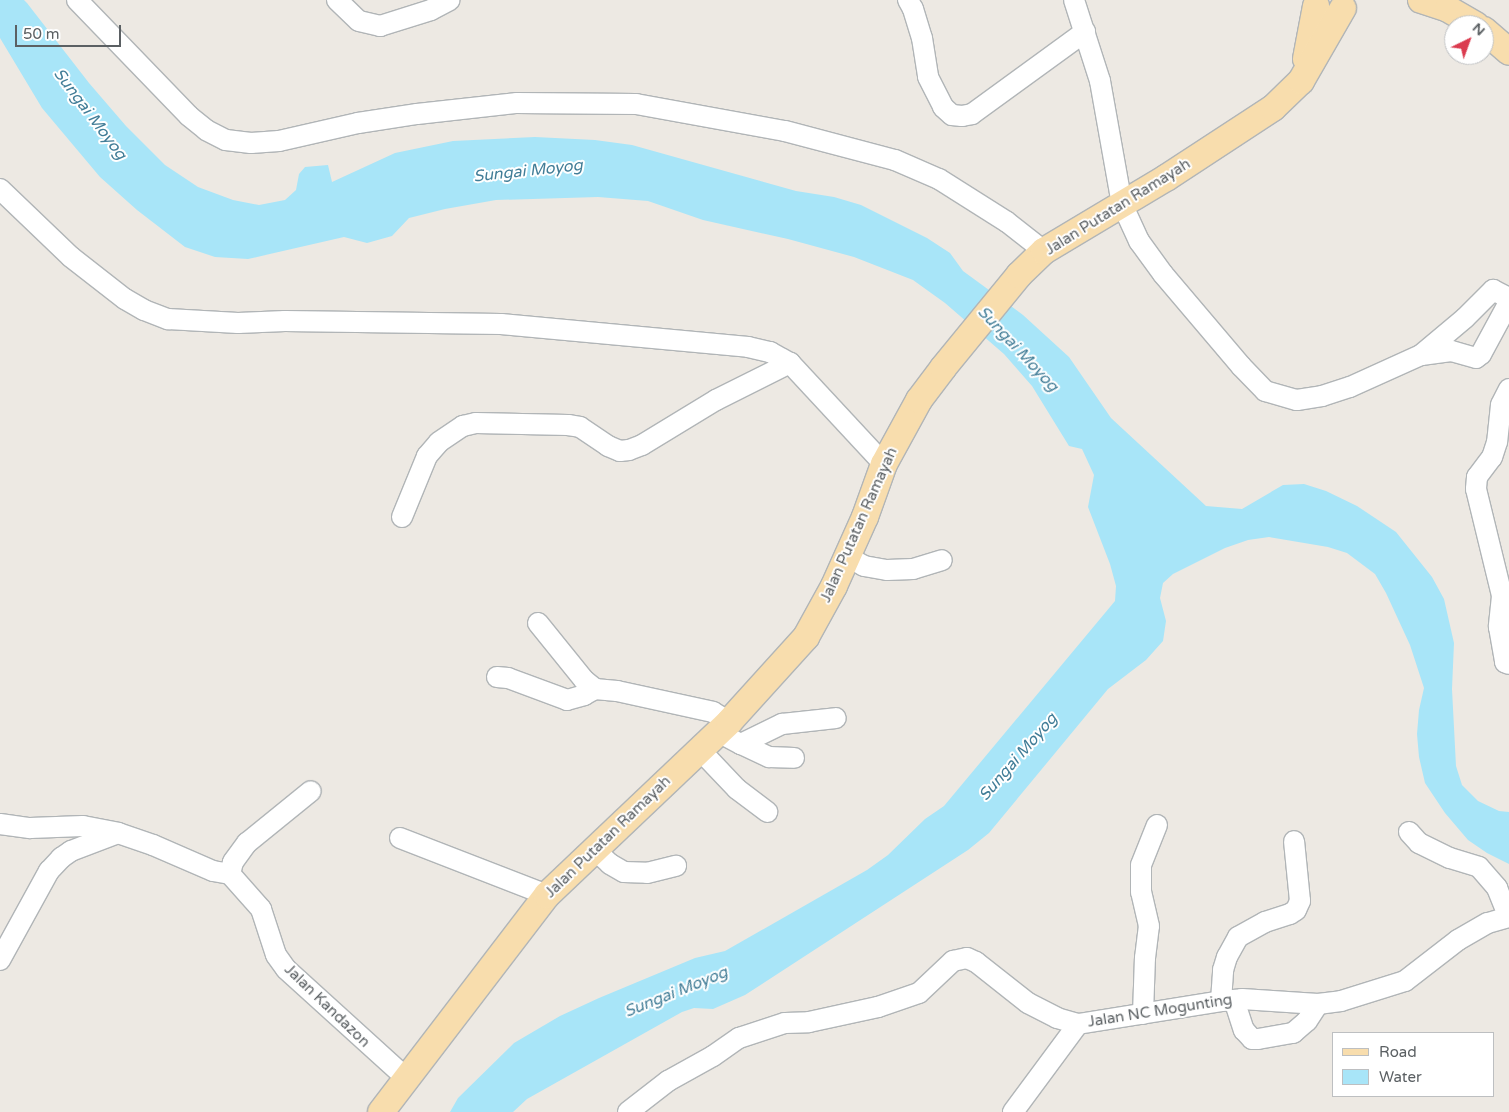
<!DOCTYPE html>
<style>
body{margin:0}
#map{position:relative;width:1509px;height:1112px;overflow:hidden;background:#ede9e3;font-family:"Varela Round",sans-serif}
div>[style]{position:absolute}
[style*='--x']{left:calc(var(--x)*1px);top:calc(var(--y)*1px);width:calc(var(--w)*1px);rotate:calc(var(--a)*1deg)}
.water>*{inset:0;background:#a8e5f8}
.roads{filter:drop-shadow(1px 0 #b1b5b7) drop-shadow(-1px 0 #b1b5b7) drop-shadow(0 1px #b1b5b7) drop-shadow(0 -1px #b1b5b7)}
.minor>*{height:20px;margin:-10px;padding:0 10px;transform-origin:10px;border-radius:10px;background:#fff}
.major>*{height:26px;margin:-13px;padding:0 13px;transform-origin:13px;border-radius:13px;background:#f8ddad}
span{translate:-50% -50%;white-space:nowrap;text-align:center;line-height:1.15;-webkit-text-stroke:4px #fff;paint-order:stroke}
.street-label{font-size:15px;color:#5b6063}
.water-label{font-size:16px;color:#417d97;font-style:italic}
.legend{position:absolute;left:1332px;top:1032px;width:162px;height:65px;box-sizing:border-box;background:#fff;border:1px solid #bdbfc1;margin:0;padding:6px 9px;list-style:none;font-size:15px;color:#5b6063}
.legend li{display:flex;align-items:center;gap:10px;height:25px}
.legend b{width:25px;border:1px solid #bdbfc1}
.north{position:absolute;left:1444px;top:15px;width:50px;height:50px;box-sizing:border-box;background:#fff;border:1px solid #bdbfc1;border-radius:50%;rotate:42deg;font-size:14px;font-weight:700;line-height:20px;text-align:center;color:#5b6063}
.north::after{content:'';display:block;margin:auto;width:18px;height:22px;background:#db3b4f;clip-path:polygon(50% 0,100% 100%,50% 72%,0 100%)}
.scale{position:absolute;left:15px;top:25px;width:106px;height:22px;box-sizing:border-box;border:2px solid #5b6063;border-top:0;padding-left:6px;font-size:15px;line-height:18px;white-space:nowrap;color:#5b6063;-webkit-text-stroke:4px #fff;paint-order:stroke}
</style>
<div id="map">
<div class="water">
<div style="clip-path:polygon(0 0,24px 0,27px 3px,89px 83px,126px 126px,165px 165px,198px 187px,233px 200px,259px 205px,285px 200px,296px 190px,299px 174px,305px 167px,328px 165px,332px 182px,395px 153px,453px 141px,535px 137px,595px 140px,632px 145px,796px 191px,834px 197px,861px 205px,927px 238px,950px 253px,963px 271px,1023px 315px,1069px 357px,1111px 418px,1206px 506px,1242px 509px,1283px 485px,1304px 484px,1326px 491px,1357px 506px,1396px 532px,1432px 577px,1444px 599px,1454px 643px,1452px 689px,1456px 766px,1462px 785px,1478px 801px,1499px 811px,1509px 812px,1509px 864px,1487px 853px,1468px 840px,1445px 813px,1425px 783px,1419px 757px,1417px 734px,1419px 710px,1424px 688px,1410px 645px,1386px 593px,1375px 574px,1347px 553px,1328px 547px,1269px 537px,1248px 540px,1225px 548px,1173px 574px,1163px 583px,1160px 598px,1166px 621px,1163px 641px,1146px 660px,1108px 689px,989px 833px,968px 850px,745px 995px,713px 1009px,694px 1008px,682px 1012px,527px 1099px,513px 1112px,450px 1112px,458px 1098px,514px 1043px,560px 1016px,599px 998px,695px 958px,725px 951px,867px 870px,888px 855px,925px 819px,944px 806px,1115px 601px,1116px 586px,1110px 564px,1088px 507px,1094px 475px,1082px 449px,1069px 446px,1032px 386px,1004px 354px,945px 303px,913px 280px,854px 257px,788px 239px,703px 220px,648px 201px,598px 197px,496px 200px,445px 209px,409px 218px,392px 236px,367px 243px,344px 237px,248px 259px,215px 257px,185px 247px,137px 210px,100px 177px,42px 108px,0 38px)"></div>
</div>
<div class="roads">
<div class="minor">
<div style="--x:77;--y:0;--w:161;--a:46"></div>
<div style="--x:189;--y:116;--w:22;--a:39"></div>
<div style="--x:206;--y:130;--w:22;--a:27"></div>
<div style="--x:226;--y:140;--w:25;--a:7"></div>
<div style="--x:251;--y:143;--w:28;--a:-4"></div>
<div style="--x:279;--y:141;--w:81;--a:-12.8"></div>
<div style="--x:358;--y:123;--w:60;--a:-8.7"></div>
<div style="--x:417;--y:114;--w:101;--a:-6.3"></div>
<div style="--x:517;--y:103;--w:119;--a:0.5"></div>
<div style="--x:636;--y:104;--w:151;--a:10.3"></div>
<div style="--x:785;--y:131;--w:114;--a:14.8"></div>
<div style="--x:895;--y:160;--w:48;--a:23.4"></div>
<div style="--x:939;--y:179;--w:80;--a:32.3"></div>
<div style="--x:1007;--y:222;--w:47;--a:38.1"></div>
<div style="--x:337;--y:0;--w:30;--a:44"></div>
<div style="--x:359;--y:21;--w:22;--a:13"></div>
<div style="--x:380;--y:26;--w:53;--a:-17.4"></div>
<div style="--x:431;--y:10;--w:21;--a:-28"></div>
<div style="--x:908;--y:0;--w:10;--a:61"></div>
<div style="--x:913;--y:9;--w:30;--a:73"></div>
<div style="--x:922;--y:38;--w:39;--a:81"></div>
<div style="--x:928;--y:77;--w:34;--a:63"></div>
<div style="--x:943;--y:107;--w:12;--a:42"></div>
<div style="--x:952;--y:115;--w:10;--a:6"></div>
<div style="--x:962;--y:116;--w:10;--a:-11"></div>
<div style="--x:972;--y:114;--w:140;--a:-36"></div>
<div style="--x:1074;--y:0;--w:85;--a:72.2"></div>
<div style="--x:1100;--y:81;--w:125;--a:79.9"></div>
<div style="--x:1122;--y:204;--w:41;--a:65.3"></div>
<div style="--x:1139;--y:241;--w:41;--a:54"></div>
<div style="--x:1163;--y:274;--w:121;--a:49.7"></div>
<div style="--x:1241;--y:366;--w:35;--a:46"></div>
<div style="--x:1265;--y:391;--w:33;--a:16"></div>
<div style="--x:1297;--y:400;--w:25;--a:-9"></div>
<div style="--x:1322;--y:396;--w:29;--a:-18"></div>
<div style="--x:1350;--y:387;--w:78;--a:-24.3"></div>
<div style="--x:1421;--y:355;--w:57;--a:-40.1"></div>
<div style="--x:1465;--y:318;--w:40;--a:-45"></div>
<div style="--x:1493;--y:290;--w:16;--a:27"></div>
<div style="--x:1507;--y:297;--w:9;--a:90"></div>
<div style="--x:1507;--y:306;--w:55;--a:118.4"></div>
<div style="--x:1481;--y:354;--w:6;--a:141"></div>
<div style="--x:1476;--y:358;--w:26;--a:-164"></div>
<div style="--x:1451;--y:351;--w:30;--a:172"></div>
<div style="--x:0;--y:189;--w:98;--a:43.8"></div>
<div style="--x:71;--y:257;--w:68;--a:37.9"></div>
<div style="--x:125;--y:299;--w:22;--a:30"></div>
<div style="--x:144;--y:310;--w:26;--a:21"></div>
<div style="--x:168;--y:319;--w:70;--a:3.3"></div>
<div style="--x:238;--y:323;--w:47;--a:-2.4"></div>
<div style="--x:285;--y:321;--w:216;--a:0.8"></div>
<div style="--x:501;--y:324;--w:248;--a:5.3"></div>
<div style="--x:748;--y:347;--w:23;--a:13"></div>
<div style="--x:770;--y:352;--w:23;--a:29"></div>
<div style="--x:790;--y:363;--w:138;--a:47.1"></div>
<div style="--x:1509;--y:389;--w:18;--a:117"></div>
<div style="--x:1501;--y:405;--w:37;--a:96"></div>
<div style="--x:1497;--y:442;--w:16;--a:108"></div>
<div style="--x:1492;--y:457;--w:25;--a:127"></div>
<div style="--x:1477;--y:477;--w:12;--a:95"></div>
<div style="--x:1476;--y:489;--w:110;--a:76.3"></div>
<div style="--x:1502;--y:596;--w:31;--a:96"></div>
<div style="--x:1499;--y:627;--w:36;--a:80"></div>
<div style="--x:1505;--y:662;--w:4;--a:27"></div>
<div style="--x:402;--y:517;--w:66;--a:-67.7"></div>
<div style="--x:427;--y:456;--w:18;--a:-49"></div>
<div style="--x:439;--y:442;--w:29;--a:-34"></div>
<div style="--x:463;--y:426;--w:13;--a:-13"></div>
<div style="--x:476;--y:423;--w:92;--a:1.2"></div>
<div style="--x:568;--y:425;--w:12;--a:9"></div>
<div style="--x:580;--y:427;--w:34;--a:34"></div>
<div style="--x:608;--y:446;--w:13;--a:23"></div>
<div style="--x:620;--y:451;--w:9;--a:-6"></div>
<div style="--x:629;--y:450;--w:14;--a:-21"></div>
<div style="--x:642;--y:445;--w:87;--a:-31.3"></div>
<div style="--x:716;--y:400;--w:83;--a:-26.6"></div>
<div style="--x:848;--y:557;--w:18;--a:29"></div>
<div style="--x:864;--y:566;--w:23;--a:10"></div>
<div style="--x:887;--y:570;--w:26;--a:-2"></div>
<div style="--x:913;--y:569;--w:30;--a:-17"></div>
<div style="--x:538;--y:623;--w:73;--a:51.1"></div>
<div style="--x:584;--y:680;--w:14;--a:39"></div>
<div style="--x:595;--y:689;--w:22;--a:5"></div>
<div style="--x:617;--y:691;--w:98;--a:12.3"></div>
<div style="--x:713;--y:712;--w:19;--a:32"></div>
<div style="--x:497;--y:677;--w:11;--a:5"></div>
<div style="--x:508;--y:678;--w:63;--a:20.4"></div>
<div style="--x:567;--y:700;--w:18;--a:-16"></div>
<div style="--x:584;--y:695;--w:13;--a:-29"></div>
<div style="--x:718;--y:732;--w:26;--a:28"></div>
<div style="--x:741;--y:744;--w:46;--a:-26"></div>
<div style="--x:782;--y:724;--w:54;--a:-6.3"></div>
<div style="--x:741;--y:744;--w:31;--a:25"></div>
<div style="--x:769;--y:757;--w:25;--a:2"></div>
<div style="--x:699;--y:749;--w:55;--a:46.5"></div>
<div style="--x:737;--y:789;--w:38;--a:37"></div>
<div style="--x:0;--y:824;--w:30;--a:8"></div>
<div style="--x:30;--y:828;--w:53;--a:-2.2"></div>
<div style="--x:83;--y:826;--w:36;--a:11"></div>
<div style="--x:118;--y:833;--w:37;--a:19"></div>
<div style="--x:153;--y:845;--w:65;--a:23.4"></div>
<div style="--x:213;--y:871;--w:17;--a:10"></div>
<div style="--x:230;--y:874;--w:47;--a:48.5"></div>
<div style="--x:261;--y:909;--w:48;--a:71.9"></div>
<div style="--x:276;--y:955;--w:17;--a:54"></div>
<div style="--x:286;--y:969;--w:162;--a:42.2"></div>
<div style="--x:1409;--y:832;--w:15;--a:48"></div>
<div style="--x:1419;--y:843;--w:34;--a:26"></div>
<div style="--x:1450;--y:858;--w:30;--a:17"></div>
<div style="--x:1479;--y:867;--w:28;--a:49"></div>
<div style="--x:1497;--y:888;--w:31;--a:68"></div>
<div style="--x:400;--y:838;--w:158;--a:21.2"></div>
<div style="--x:594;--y:849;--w:22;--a:43"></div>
<div style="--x:610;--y:864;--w:16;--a:30"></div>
<div style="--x:624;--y:872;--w:23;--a:2"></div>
<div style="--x:647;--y:873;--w:30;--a:-14"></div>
<div style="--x:230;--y:874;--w:12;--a:-76"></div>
<div style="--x:233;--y:862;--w:24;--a:-54"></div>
<div style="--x:247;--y:843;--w:82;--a:-39.1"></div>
<div style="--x:0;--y:960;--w:102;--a:-61.2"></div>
<div style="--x:49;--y:871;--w:18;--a:-47"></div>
<div style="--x:61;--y:858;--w:12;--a:-35"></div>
<div style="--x:71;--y:851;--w:50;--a:-21"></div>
<div style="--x:1234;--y:1000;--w:32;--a:72"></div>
<div style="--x:1244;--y:1030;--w:12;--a:48"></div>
<div style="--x:1252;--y:1039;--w:6;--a:0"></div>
<div style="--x:1258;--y:1039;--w:36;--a:-10"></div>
<div style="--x:1293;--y:1033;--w:18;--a:-41"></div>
<div style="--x:1307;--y:1021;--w:20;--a:-57"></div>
<div style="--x:1221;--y:1001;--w:31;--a:-86"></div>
<div style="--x:1223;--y:970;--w:14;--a:-73"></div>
<div style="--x:1227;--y:957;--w:23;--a:-61"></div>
<div style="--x:1238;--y:937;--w:31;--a:-29"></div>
<div style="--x:1265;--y:922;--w:26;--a:-18"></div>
<div style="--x:1290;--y:914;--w:7;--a:-34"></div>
<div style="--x:1296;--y:910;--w:10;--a:-66"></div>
<div style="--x:1300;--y:901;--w:60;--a:-95.7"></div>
<div style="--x:1143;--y:1014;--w:56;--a:-88"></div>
<div style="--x:1145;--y:958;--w:32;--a:-83"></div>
<div style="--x:1149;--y:926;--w:35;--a:-103"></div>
<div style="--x:1141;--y:892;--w:27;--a:-90"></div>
<div style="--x:1141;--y:865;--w:43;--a:-68.2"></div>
<div style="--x:628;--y:1112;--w:51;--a:-37.8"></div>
<div style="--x:668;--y:1081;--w:51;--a:-29.1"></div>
<div style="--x:713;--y:1056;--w:32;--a:-35"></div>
<div style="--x:739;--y:1038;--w:48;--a:-18.1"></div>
<div style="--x:785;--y:1023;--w:24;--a:-2"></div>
<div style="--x:809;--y:1022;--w:71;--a:-12.3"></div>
<div style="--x:878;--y:1007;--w:43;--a:-18.9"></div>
<div style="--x:919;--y:993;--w:47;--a:-43.3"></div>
<div style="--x:953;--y:961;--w:14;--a:-12"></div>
<div style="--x:967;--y:958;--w:10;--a:24"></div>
<div style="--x:976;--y:962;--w:66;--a:38.3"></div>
<div style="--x:1028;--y:1003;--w:33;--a:27"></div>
<div style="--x:1057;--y:1018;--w:22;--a:16"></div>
<div style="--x:1013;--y:1112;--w:109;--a:-53.5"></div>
<div style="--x:1078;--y:1024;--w:145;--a:-9.1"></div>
<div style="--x:1221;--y:1001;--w:21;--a:-5"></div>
<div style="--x:1242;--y:999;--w:76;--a:3.8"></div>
<div style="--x:1318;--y:1004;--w:23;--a:-7"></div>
<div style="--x:1341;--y:1001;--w:67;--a:-17.4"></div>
<div style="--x:1405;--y:981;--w:67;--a:-37.7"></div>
<div style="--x:1458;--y:940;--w:34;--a:-30"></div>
<div style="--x:1488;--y:923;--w:22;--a:-16"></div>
</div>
<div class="major">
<div style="--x:1421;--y:0;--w:28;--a:18"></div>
<div style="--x:1448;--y:9;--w:32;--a:30"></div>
<div style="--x:1484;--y:30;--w:33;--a:41"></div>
<div style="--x:1306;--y:59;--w:54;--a:-79.3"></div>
<div style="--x:381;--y:1112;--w:273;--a:-52.6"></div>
<div style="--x:547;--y:895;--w:251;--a:-43.5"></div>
<div style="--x:729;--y:722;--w:115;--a:-47.8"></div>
<div style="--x:806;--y:637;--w:58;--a:-61.2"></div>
<div style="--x:834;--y:586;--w:76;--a:-65.8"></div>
<div style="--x:865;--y:517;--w:56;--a:-70.3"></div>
<div style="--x:884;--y:464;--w:73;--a:-61.3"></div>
<div style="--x:919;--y:400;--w:40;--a:-53"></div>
<div style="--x:943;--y:368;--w:120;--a:-50.7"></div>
<div style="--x:1019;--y:275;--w:35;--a:-44"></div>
<div style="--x:1044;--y:251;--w:142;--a:-30.9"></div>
<div style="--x:1166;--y:178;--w:128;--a:-33.2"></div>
<div style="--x:1273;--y:108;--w:39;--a:-44"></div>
<div style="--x:1301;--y:81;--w:84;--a:-60.1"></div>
</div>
</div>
<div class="street-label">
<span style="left:1118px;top:207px;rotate:-32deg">Jalan Putatan Ramayah</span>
<span style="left:859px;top:525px;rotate:-66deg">Jalan Putatan Ramayah</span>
<span style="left:608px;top:837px;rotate:-44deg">Jalan Putatan Ramayah</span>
<span style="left:327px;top:1006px;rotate:44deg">Jalan Kandazon</span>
<span style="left:1160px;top:1011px;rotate:-9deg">Jalan NC Mogunting</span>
</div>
<div class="water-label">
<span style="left:90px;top:114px;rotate:53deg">Sungai Moyog</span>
<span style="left:528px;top:171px;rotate:-6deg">Sungai Moyog</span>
<span style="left:1018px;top:349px;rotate:47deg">Sungai Moyog</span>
<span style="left:1018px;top:757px;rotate:-49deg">Sungai Moyog</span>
<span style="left:676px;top:992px;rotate:-22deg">Sungai Moyog</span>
</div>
<ul class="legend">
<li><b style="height:6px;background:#f8ddad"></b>Road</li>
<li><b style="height:14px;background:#a8e5f8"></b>Water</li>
</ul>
<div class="north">N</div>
<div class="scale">50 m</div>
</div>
